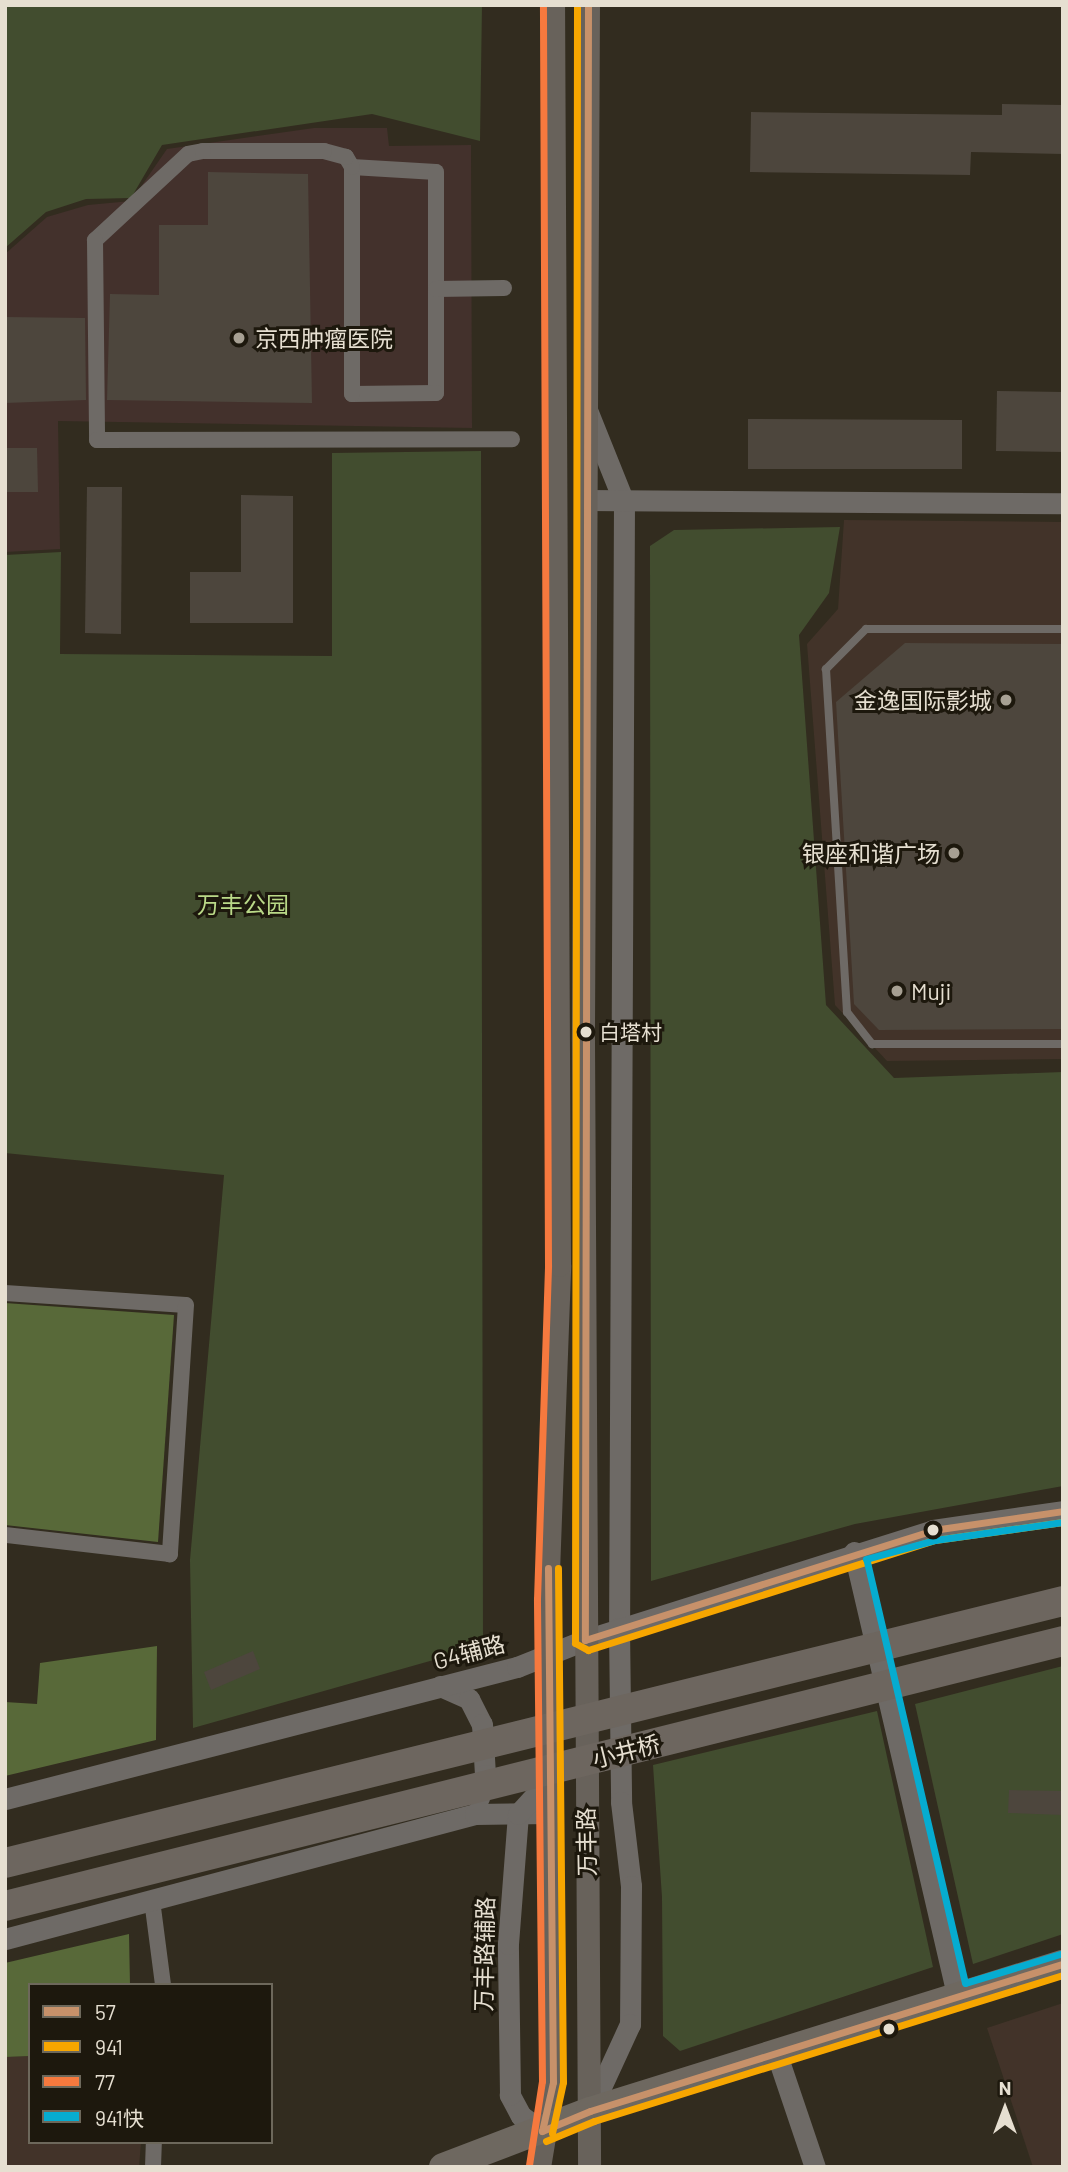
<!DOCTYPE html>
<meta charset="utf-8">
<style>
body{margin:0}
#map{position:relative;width:1068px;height:2172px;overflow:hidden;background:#322c1f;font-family:Barlow,"Noto Sans SC",sans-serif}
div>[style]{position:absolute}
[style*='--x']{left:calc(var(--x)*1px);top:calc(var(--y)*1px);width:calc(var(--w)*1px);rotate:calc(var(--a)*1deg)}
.commercial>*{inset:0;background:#423329}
.medical>*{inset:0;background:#43312c}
.green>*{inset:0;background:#424d2f}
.forest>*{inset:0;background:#586939}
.building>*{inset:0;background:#4d463d}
.service>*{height:8px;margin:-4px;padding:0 4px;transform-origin:4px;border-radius:4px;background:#6e6a66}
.minor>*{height:16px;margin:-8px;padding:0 8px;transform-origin:8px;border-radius:8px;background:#6e6a66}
.tertiary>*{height:21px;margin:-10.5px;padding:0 10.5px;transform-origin:10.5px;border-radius:10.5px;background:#6e6a66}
.secondary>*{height:23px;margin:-11.5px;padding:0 11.5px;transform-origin:11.5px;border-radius:11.5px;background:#68625b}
.trunk>*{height:28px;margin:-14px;padding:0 14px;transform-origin:14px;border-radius:14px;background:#6e6860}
.motorway>*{height:30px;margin:-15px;padding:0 15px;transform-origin:15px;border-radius:15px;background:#6d665f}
.bus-1>*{height:7px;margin:-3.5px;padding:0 3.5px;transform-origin:3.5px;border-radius:3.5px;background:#c7916a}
.bus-2>*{height:7px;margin:-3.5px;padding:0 3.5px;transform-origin:3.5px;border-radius:3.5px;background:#f7a600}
.bus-3>*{height:7px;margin:-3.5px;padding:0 3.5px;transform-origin:3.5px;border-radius:3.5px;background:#f6793e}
.bus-4>*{height:7px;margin:-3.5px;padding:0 3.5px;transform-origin:3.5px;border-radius:3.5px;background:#06acd0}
.dots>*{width:19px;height:19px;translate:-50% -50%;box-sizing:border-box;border:4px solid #1d180d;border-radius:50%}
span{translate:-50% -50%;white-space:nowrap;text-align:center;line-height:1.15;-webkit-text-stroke:6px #1d180d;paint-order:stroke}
.bus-label{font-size:21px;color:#e6dfd1}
.left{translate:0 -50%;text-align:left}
.poi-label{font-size:23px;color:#e6dfd1}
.right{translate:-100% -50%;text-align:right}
.park-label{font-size:23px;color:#bad988}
.street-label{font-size:23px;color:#e6dfd1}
.frame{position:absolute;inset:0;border:7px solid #e6dfd1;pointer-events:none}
.legend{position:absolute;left:28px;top:1983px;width:245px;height:161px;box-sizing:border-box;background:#1d180d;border:2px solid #6d685b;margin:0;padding:9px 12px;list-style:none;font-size:21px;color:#e6dfd1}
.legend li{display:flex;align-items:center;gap:14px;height:35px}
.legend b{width:35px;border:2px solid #6d685b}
.north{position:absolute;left:970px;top:2074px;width:70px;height:70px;-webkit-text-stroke:5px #1d180d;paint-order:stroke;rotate:0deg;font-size:19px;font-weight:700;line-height:28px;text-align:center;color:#e6dfd1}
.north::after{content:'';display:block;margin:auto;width:24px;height:32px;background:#e6dfd1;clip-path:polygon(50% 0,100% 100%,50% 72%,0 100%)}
</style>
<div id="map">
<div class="commercial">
<div style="clip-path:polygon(844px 520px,1063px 522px,1063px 1059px,887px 1061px,835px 1005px,807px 644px,838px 609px)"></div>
<div style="clip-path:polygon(1063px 2003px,1063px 2167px,1033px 2167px,987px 2028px)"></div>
<div style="clip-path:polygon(30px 2056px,30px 2142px,141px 2142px,139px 2167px,5px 2167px,5px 2057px)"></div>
</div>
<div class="medical">
<div style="clip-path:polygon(314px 128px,387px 128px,389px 146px,471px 145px,472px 428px,58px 421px,60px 549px,5px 552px,5px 254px,47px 217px,88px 205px,131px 201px,167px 149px)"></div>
</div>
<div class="green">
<div style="clip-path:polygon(5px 5px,482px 5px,480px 141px,372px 114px,162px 145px,131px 198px,86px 199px,46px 212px,5px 248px)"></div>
<div style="clip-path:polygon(481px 451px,483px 1646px,193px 1728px,190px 1560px,224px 1175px,5px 1153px,5px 555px,61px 552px,60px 654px,332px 656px,332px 453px)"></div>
<div style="clip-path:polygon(840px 527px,829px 593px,799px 635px,826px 1005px,894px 1078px,1063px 1072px,1063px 1486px,855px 1524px,651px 1581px,650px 546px,674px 530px)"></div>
<div style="clip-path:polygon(1063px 1666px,1063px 1934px,973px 1964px,915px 1704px)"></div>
<div style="clip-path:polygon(877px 1711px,933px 1967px,680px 2051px,663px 2036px,662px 1897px,653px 1765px)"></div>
</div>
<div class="forest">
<div style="clip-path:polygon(5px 1303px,174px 1315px,158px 1542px,5px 1525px)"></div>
<div style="clip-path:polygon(157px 1646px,156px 1740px,5px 1776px,5px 1702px,37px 1704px,40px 1663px)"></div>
<div style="clip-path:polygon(129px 1934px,130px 1985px,30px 1985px,30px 2056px,5px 2057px,5px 1963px)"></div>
</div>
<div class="building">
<div style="clip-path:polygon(1002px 104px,1063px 105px,1063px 154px,971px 152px,970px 175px,750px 172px,751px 112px,1002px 115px)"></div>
<div style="clip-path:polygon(208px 172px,308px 174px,312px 403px,107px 400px,110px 294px,159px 295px,159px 225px,208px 225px)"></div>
<div style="clip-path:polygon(5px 317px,85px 318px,86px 400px,5px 403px)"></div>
<div style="clip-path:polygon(997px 391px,1063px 392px,1063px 452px,996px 451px)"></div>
<div style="clip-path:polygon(748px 419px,962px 420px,962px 469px,748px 469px)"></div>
<div style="clip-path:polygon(5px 448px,37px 448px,38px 492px,5px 492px)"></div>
<div style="clip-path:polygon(87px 487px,122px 487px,121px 634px,85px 633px)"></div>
<div style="clip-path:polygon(241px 495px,293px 496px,293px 623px,190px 623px,190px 572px,241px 572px)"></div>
<div style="clip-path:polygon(905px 643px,1063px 644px,1063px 1029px,879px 1030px,854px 1004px,836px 702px)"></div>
<div style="clip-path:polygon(253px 1651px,260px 1669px,211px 1690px,204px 1672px)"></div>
<div style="clip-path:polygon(1009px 1790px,1063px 1791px,1063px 1815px,1008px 1813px)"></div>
</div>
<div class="service">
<div style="--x:1063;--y:629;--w:197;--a:180"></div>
<div style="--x:866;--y:629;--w:57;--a:135"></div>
<div style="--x:826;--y:669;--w:344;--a:86.5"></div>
<div style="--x:847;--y:1012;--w:41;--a:52"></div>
<div style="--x:872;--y:1044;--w:191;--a:0"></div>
</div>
<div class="minor">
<div style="--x:352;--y:167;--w:84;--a:3.4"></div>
<div style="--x:436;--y:172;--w:221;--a:90"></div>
<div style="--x:436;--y:393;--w:84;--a:179.3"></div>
<div style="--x:352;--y:394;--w:227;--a:-90"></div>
<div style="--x:352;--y:167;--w:12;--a:-121"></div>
<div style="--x:346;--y:157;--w:23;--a:-165"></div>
<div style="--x:324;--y:151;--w:121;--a:180"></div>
<div style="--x:203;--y:151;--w:15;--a:169"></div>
<div style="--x:188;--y:154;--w:127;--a:137.2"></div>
<div style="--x:95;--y:240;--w:200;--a:89.4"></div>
<div style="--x:97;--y:440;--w:415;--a:-0.1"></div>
<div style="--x:436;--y:289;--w:68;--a:-0.8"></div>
<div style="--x:5;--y:1293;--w:181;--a:3.8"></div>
<div style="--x:186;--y:1305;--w:250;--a:93.7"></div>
<div style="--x:170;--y:1554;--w:166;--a:-173.4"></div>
<div style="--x:152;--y:1900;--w:86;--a:82.6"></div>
<div style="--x:153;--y:2167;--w:25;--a:-88"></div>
</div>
<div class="tertiary">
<div style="--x:587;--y:410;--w:99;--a:68.1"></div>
<div style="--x:624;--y:502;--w:1126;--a:90.25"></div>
<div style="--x:619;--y:1628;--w:174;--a:89.3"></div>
<div style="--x:621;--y:1802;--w:85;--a:83.2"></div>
<div style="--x:631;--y:1886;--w:138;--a:90.4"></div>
<div style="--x:630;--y:2024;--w:96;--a:114.7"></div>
<div style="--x:584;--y:500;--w:479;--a:0.4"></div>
<div style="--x:854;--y:1552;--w:456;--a:76.9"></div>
<div style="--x:440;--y:1686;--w:32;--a:24"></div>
<div style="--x:469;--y:1699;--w:28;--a:63"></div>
<div style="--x:482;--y:1724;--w:51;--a:86.6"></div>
<div style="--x:485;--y:1775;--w:24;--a:105"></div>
<div style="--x:5;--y:1799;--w:529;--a:-14.46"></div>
<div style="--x:517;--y:1667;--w:73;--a:-21.7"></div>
<div style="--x:585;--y:1640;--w:365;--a:-17.5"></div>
<div style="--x:933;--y:1530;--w:131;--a:-8.3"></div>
<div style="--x:5;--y:1939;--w:486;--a:-14.9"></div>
<div style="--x:475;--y:1814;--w:77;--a:-0.7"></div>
<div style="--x:777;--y:2055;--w:118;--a:71.3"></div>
<div style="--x:542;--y:2131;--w:26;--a:-144"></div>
<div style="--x:521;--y:2116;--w:24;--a:-118"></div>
<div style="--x:510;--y:2095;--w:151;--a:-90.8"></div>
<div style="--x:508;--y:1944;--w:130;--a:-85.6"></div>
<div style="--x:518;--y:1814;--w:49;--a:-47.5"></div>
</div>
<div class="secondary">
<div style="--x:588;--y:5;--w:1036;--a:90.28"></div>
<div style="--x:583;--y:1041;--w:1126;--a:89.69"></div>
<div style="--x:539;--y:2167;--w:86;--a:-80.6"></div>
<div style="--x:553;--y:2082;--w:483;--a:-90.7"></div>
<div style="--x:547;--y:1599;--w:334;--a:-87.9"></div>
<div style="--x:559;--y:1265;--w:1260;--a:-90.27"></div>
</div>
<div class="trunk">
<div style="--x:443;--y:2167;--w:157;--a:-20.9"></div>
<div style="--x:590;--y:2111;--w:495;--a:-17.3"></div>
</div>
<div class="motorway">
<div style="--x:5;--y:1863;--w:1090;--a:-13.91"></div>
<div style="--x:5;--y:1906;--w:1091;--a:-14.06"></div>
</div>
<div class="bus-1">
<div style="--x:588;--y:5;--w:1635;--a:90.11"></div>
<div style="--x:585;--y:1640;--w:365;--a:-17.5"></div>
<div style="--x:933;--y:1530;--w:131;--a:-8.3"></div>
<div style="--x:542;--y:2131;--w:50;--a:-77.3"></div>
<div style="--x:553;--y:2082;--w:514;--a:-90.56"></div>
<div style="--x:542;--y:2131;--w:52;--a:-22.6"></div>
<div style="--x:590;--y:2111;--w:495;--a:-17.3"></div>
</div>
<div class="bus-2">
<div style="--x:577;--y:5;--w:1638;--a:90.07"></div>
<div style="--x:575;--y:1643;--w:15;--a:28"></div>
<div style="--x:588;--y:1650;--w:364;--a:-17.6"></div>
<div style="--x:935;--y:1540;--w:129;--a:-8"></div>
<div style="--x:552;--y:2133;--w:52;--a:-77.8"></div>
<div style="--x:563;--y:2082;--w:514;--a:-90.56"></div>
<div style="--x:546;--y:2141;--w:52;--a:-22.6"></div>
<div style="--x:594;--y:2121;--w:491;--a:-17.3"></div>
</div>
<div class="bus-3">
<div style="--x:529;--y:2165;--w:85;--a:-81.2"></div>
<div style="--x:542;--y:2081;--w:482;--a:-90.6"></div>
<div style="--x:537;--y:1599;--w:334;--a:-88.1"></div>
<div style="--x:548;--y:1265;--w:1260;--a:-90.23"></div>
</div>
<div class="bus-4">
<div style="--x:1060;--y:1954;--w:99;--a:163"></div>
<div style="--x:965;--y:1983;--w:435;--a:-103.1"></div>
<div style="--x:866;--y:1559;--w:72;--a:-15.4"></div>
<div style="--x:935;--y:1540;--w:129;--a:-8"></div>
</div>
<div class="dots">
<div style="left:239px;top:338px;background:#a7a093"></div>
<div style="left:1006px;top:700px;background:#a7a093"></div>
<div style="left:954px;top:853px;background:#a7a093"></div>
<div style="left:897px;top:991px;background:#a7a093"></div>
<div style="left:586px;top:1032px;background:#e6dfd1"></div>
<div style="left:933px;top:1530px;background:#e6dfd1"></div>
<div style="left:889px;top:2029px;background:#e6dfd1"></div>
</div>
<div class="bus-label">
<span class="left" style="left:599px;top:1032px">白塔村</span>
</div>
<div class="poi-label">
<span class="left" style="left:255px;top:338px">京西肿瘤医院</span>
<span class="right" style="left:992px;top:700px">金逸国际影城</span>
<span class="right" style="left:940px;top:853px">银座和谐广场</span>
<span class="left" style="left:911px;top:991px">Muji</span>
</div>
<div class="park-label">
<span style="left:243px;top:904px">万丰公园</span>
</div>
<div class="street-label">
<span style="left:469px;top:1652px;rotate:-15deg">G4辅路</span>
<span style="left:626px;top:1751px;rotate:-14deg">小井桥</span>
<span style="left:586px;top:1842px;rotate:-91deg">万丰路</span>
<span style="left:484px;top:1954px;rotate:-89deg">万丰路辅路</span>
</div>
<div class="frame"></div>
<ul class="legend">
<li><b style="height:9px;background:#c7916a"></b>57</li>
<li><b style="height:9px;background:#f7a600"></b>941</li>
<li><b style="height:9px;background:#f6793e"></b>77</li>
<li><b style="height:9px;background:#06acd0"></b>941快</li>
</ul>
<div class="north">N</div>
</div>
